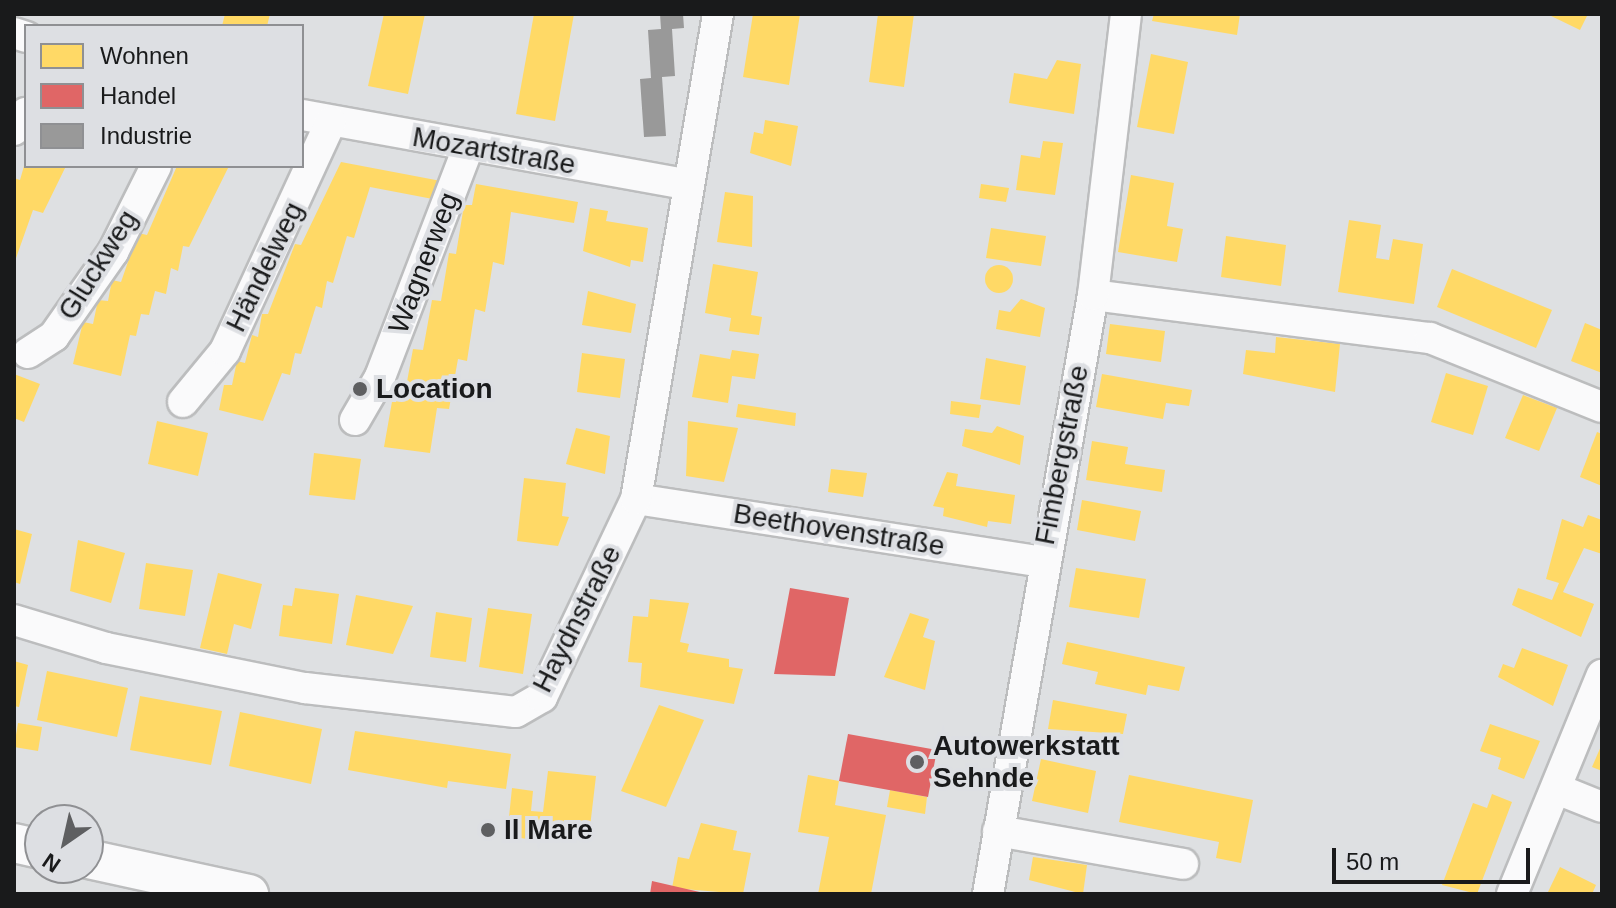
<!DOCTYPE html>
<meta charset="utf-8">
<style>
body{margin:0}
#map{position:relative;width:1616px;height:908px;overflow:hidden;background:#dee0e2;font-family:Arial,sans-serif}
div>[style]{position:absolute}
[style*='--x']{left:calc(var(--x)*1px);top:calc(var(--y)*1px);width:calc(var(--w)*1px);rotate:calc(var(--a)*1deg)}
.homes>*{inset:0;background:#ffd966}
.round{border-radius:50%}
.shops>*{inset:0;background:#e06666}
.industry>*{inset:0;background:#999}
.roads{filter:drop-shadow(2px 0 #bcbdbe) drop-shadow(-2px 0 #bcbdbe) drop-shadow(0 2px #bcbdbe) drop-shadow(0 -2px #bcbdbe)}
.minor>*{height:30px;margin:-15px;padding:0 15px;transform-origin:15px;border-radius:15px;background:#fafafb}
.major>*{height:38px;margin:-19px;padding:0 19px;transform-origin:19px;border-radius:19px;background:#fafafb}
.dots>*{width:22px;height:22px;translate:-50% -50%;box-sizing:border-box;border:4px solid #dddfe3;border-radius:50%}
span{translate:-50% -50%;white-space:nowrap;text-align:center;line-height:1.15;-webkit-text-stroke:8px #dddfe3;paint-order:stroke}
.street-label{font-size:28px;color:#191a1b}
.poi-label{font-size:28px;color:#191a1b;font-weight:700}
.left{translate:0 -50%;text-align:left}
.frame{position:absolute;inset:0;border:16px solid #191a1b;pointer-events:none}
.legend{position:absolute;left:24px;top:24px;width:280px;height:144px;box-sizing:border-box;background:#dddfe3;border:2px solid #8f9093;margin:0;padding:10px 14px;list-style:none;font-size:24px;color:#191a1b}
.legend li{display:flex;align-items:center;gap:16px;height:40px}
.legend b{width:40px;border:2px solid #8f9093}
.north{position:absolute;left:24px;top:804px;width:80px;height:80px;box-sizing:border-box;background:#dddfe3;border:2px solid #8f9093;border-radius:50%;rotate:214deg;font-size:22px;font-weight:700;line-height:32px;text-align:center;color:#191a1b}
.north::after{content:'';display:block;margin:auto;width:28px;height:36px;background:#5e5f61;clip-path:polygon(50% 0,100% 100%,50% 72%,0 100%)}
.scale{position:absolute;left:1332px;top:848px;width:198px;height:36px;box-sizing:border-box;border:4px solid #191a1b;border-top:0;padding-left:10px;font-size:24px;line-height:28px;white-space:nowrap;color:#191a1b;-webkit-text-stroke:6px #dddfe3;paint-order:stroke}
</style>
<div id="map">
<div class="homes">
<div style="clip-path:polygon(225px 14px,270px 14px,267px 26px,222px 26px)"></div>
<div style="clip-path:polygon(384px 14px,425px 14px,408px 94px,368px 86px)"></div>
<div style="clip-path:polygon(534px 14px,574px 14px,555px 121px,516px 114px)"></div>
<div style="clip-path:polygon(753px 14px,800px 14px,789px 85px,743px 77px)"></div>
<div style="clip-path:polygon(878px 14px,914px 14px,904px 87px,869px 82px)"></div>
<div style="clip-path:polygon(1154px 14px,1240px 14px,1237px 35px,1152px 21px)"></div>
<div style="clip-path:polygon(1547px 14px,1588px 14px,1580px 30px)"></div>
<div style="clip-path:polygon(1151px 54px,1188px 62px,1174px 134px,1137px 127px)"></div>
<div style="clip-path:polygon(1057px 60px,1081px 64px,1074px 114px,1009px 103px,1014px 73px,1047px 79px)"></div>
<div style="clip-path:polygon(765px 120px,798px 126px,791px 166px,750px 153px,754px 132px,763px 134px)"></div>
<div style="clip-path:polygon(1043px 141px,1063px 143px,1055px 195px,1016px 190px,1021px 155px,1040px 158px)"></div>
<div style="clip-path:polygon(341px 162px,441px 181px,438px 200px,370px 187px,354px 238px,347px 236px,333px 283px,327px 281px,322px 308px,316px 306px,301px 354px,295px 353px,290px 375px,282px 373px,263px 421px,219px 410px,224px 385px,232px 385px,237px 361px,245px 363px,252px 335px,258px 337px,262px 314px,268px 314px,295px 244px,301px 245px)"></div>
<div style="clip-path:polygon(24px 166px,66px 166px,43px 213px,33px 210px,15px 261px,14px 178px,20px 180px)"></div>
<div style="clip-path:polygon(177px 166px,229px 166px,189px 247px,183px 246px,178px 271px,171px 268px,166px 294px,155px 291px,149px 315px,141px 314px,136px 336px,130px 335px,121px 376px,73px 364px,83px 322px,93px 324px,98px 300px,108px 301px,112px 280px,121px 282px,138px 233px,147px 235px)"></div>
<div style="clip-path:polygon(1131px 175px,1174px 183px,1167px 226px,1183px 229px,1177px 262px,1118px 252px)"></div>
<div style="clip-path:polygon(476px 184px,578px 202px,574px 223px,511px 212px,504px 265px,493px 262px,485px 312px,475px 309px,467px 361px,458px 359px,449px 409px,437px 408px,430px 453px,384px 447px,393px 396px,404px 398px,413px 349px,423px 350px,432px 300px,441px 301px,449px 253px,456px 254px,464px 205px,472px 205px)"></div>
<div style="clip-path:polygon(981px 184px,1009px 188px,1006px 202px,979px 198px)"></div>
<div style="clip-path:polygon(725px 192px,753px 196px,752px 247px,717px 242px)"></div>
<div style="clip-path:polygon(590px 208px,608px 211px,606px 221px,648px 228px,643px 262px,631px 260px,630px 267px,583px 251px)"></div>
<div style="clip-path:polygon(1349px 220px,1381px 225px,1376px 258px,1389px 260px,1393px 239px,1423px 244px,1414px 304px,1338px 292px)"></div>
<div style="clip-path:polygon(991px 228px,1046px 236px,1041px 266px,986px 258px)"></div>
<div style="clip-path:polygon(1226px 236px,1286px 245px,1281px 286px,1221px 277px)"></div>
<div style="clip-path:polygon(713px 264px,758px 272px,751px 315px,762px 317px,759px 335px,729px 331px,731px 318px,705px 313px)"></div>
<div class="round" style="left:985px;top:265px;width:28px;height:28px"></div>
<div style="clip-path:polygon(1452px 269px,1552px 310px,1536px 348px,1437px 307px)"></div>
<div style="clip-path:polygon(588px 291px,636px 304px,631px 333px,582px 325px)"></div>
<div style="clip-path:polygon(1021px 299px,1045px 308px,1040px 337px,996px 329px,999px 310px,1010px 312px)"></div>
<div style="clip-path:polygon(1585px 323px,1602px 330px,1602px 373px,1571px 361px)"></div>
<div style="clip-path:polygon(1110px 324px,1165px 331px,1161px 362px,1106px 354px)"></div>
<div style="clip-path:polygon(1276px 337px,1340px 344px,1335px 392px,1243px 374px,1246px 350px,1275px 353px)"></div>
<div style="clip-path:polygon(732px 350px,759px 354px,755px 379px,732px 376px,728px 403px,692px 397px,700px 354px,730px 359px)"></div>
<div style="clip-path:polygon(582px 353px,625px 359px,620px 398px,577px 392px)"></div>
<div style="clip-path:polygon(986px 358px,1026px 366px,1020px 405px,980px 399px)"></div>
<div style="clip-path:polygon(1446px 373px,1488px 386px,1473px 435px,1431px 422px)"></div>
<div style="clip-path:polygon(14px 374px,40px 384px,24px 422px,14px 418px)"></div>
<div style="clip-path:polygon(1102px 374px,1192px 390px,1189px 406px,1166px 403px,1163px 419px,1096px 407px)"></div>
<div style="clip-path:polygon(1523px 395px,1557px 408px,1539px 451px,1505px 438px)"></div>
<div style="clip-path:polygon(951px 401px,981px 405px,979px 418px,950px 414px)"></div>
<div style="clip-path:polygon(738px 404px,796px 413px,795px 426px,736px 417px)"></div>
<div style="clip-path:polygon(157px 421px,208px 433px,198px 476px,148px 464px)"></div>
<div style="clip-path:polygon(688px 421px,738px 428px,724px 482px,686px 476px)"></div>
<div style="clip-path:polygon(997px 426px,1024px 436px,1020px 465px,962px 446px,965px 429px,992px 433px)"></div>
<div style="clip-path:polygon(576px 428px,610px 436px,605px 474px,566px 464px)"></div>
<div style="clip-path:polygon(1597px 432px,1602px 434px,1602px 486px,1580px 477px)"></div>
<div style="clip-path:polygon(1092px 441px,1128px 447px,1125px 464px,1165px 470px,1162px 492px,1086px 480px)"></div>
<div style="clip-path:polygon(314px 453px,361px 459px,355px 500px,309px 495px)"></div>
<div style="clip-path:polygon(831px 469px,867px 473px,863px 497px,828px 492px)"></div>
<div style="clip-path:polygon(947px 472px,958px 474px,956px 486px,1015px 495px,1011px 524px,988px 521px,987px 527px,943px 516px,944px 508px,933px 506px)"></div>
<div style="clip-path:polygon(524px 478px,566px 483px,562px 516px,569px 517px,558px 546px,517px 541px)"></div>
<div style="clip-path:polygon(1082px 500px,1141px 511px,1135px 541px,1077px 530px)"></div>
<div style="clip-path:polygon(1588px 515px,1602px 520px,1602px 554px,1584px 548px,1563px 592px,1594px 604px,1581px 637px,1512px 605px,1518px 588px,1552px 600px,1559px 583px,1546px 579px,1562px 519px,1583px 527px)"></div>
<div style="clip-path:polygon(14px 529px,32px 534px,20px 584px,14px 582px)"></div>
<div style="clip-path:polygon(78px 540px,125px 553px,111px 603px,70px 591px)"></div>
<div style="clip-path:polygon(146px 563px,193px 570px,185px 616px,139px 609px)"></div>
<div style="clip-path:polygon(1076px 568px,1146px 579px,1139px 618px,1069px 607px)"></div>
<div style="clip-path:polygon(218px 573px,262px 584px,251px 629px,234px 624px,227px 654px,200px 648px)"></div>
<div style="clip-path:polygon(295px 588px,339px 594px,332px 644px,279px 636px,283px 605px,292px 606px)"></div>
<div style="clip-path:polygon(356px 595px,413px 606px,393px 654px,346px 645px)"></div>
<div style="clip-path:polygon(650px 599px,689px 603px,680px 642px,689px 644px,687px 652px,729px 659px,729px 667px,743px 669px,734px 704px,640px 687px,642px 663px,628px 662px,633px 616px,648px 617px)"></div>
<div style="clip-path:polygon(488px 608px,532px 614px,523px 674px,479px 667px)"></div>
<div style="clip-path:polygon(436px 612px,472px 618px,466px 662px,430px 657px)"></div>
<div style="clip-path:polygon(910px 613px,929px 619px,923px 637px,935px 641px,925px 690px,884px 677px)"></div>
<div style="clip-path:polygon(1067px 642px,1185px 667px,1179px 691px,1148px 685px,1146px 695px,1095px 684px,1098px 672px,1062px 664px)"></div>
<div style="clip-path:polygon(1522px 648px,1568px 665px,1553px 706px,1498px 677px,1503px 664px,1514px 668px)"></div>
<div style="clip-path:polygon(14px 661px,28px 665px,19px 707px,14px 706px)"></div>
<div style="clip-path:polygon(47px 671px,128px 688px,117px 737px,37px 720px)"></div>
<div style="clip-path:polygon(140px 696px,222px 711px,211px 765px,130px 750px)"></div>
<div style="clip-path:polygon(1053px 700px,1127px 714px,1123px 734px,1048px 729px)"></div>
<div style="clip-path:polygon(659px 705px,704px 720px,666px 807px,621px 791px)"></div>
<div style="clip-path:polygon(240px 712px,322px 729px,311px 784px,229px 766px)"></div>
<div style="clip-path:polygon(18px 723px,42px 727px,38px 751px,14px 747px)"></div>
<div style="clip-path:polygon(1490px 724px,1540px 741px,1524px 779px,1498px 769px,1501px 758px,1480px 751px)"></div>
<div style="clip-path:polygon(355px 731px,511px 754px,506px 789px,448px 781px,447px 788px,348px 770px)"></div>
<div style="clip-path:polygon(1602px 744px,1602px 771px,1592px 767px)"></div>
<div style="clip-path:polygon(1041px 759px,1096px 771px,1088px 813px,1032px 801px)"></div>
<div style="clip-path:polygon(548px 771px,596px 776px,590px 827px,545px 822px,542px 841px,507px 836px,512px 788px,533px 791px,531px 811px,543px 812px)"></div>
<div style="clip-path:polygon(808px 775px,839px 781px,835px 805px,886px 815px,871px 894px,818px 894px,829px 837px,798px 832px)"></div>
<div style="clip-path:polygon(1129px 775px,1253px 800px,1241px 863px,1216px 858px,1219px 842px,1119px 822px)"></div>
<div style="clip-path:polygon(890px 790px,927px 797px,925px 814px,887px 807px)"></div>
<div style="clip-path:polygon(1492px 794px,1512px 802px,1477px 894px,1442px 885px,1473px 803px,1487px 808px)"></div>
<div style="clip-path:polygon(701px 823px,737px 831px,733px 850px,751px 853px,743px 894px,672px 888px,678px 857px,689px 859px)"></div>
<div style="clip-path:polygon(1033px 857px,1087px 865px,1083px 894px,1029px 880px)"></div>
<div style="clip-path:polygon(1560px 867px,1596px 885px,1592px 894px,1547px 894px)"></div>
</div>
<div class="shops">
<div style="clip-path:polygon(790px 588px,849px 598px,835px 676px,774px 674px)"></div>
<div style="clip-path:polygon(848px 734px,937px 750px,928px 797px,839px 781px)"></div>
<div style="clip-path:polygon(652px 881px,704px 893px,704px 894px,650px 894px)"></div>
</div>
<div class="industry">
<div style="clip-path:polygon(660px 14px,683px 14px,684px 28px,672px 29px,675px 76px,662px 77px,666px 136px,644px 137px,640px 79px,651px 78px,648px 30px,661px 29px)"></div>
</div>
<div class="roads">
<div class="minor">
<div style="--x:14;--y:33;--w:13;--a:18"></div>
<div style="--x:302;--y:115;--w:391;--a:10.2"></div>
<div style="--x:14;--y:130;--w:21;--a:-55"></div>
<div style="--x:1093;--y:295;--w:340;--a:7.3"></div>
<div style="--x:1430;--y:338;--w:185;--a:21.9"></div>
<div style="--x:28;--y:353;--w:31;--a:-33"></div>
<div style="--x:54;--y:336;--w:103;--a:-54.9"></div>
<div style="--x:113;--y:252;--w:96;--a:-63.4"></div>
<div style="--x:183;--y:402;--w:66;--a:-50.5"></div>
<div style="--x:225;--y:351;--w:252;--a:-65.2"></div>
<div style="--x:355;--y:420;--w:50;--a:-59.8"></div>
<div style="--x:380;--y:377;--w:245;--a:-69"></div>
<div style="--x:636;--y:499;--w:411;--a:8.8"></div>
<div style="--x:14;--y:620;--w:96;--a:16.9"></div>
<div style="--x:106;--y:648;--w:203;--a:11.4"></div>
<div style="--x:305;--y:688;--w:212;--a:6.5"></div>
<div style="--x:516;--y:712;--w:30;--a:-30"></div>
<div style="--x:542;--y:697;--w:219;--a:-64.6"></div>
<div style="--x:636;--y:499;--w:492;--a:-80.4"></div>
<div style="--x:1557;--y:789;--w:48;--a:21.8"></div>
<div style="--x:998;--y:831;--w:188;--a:10.1"></div>
<div style="--x:988;--y:894;--w:608;--a:-80.06"></div>
<div style="--x:1093;--y:295;--w:283;--a:-83.3"></div>
<div style="--x:1512;--y:894;--w:237;--a:-67.7"></div>
</div>
<div class="major">
<div style="--x:14;--y:843;--w:27;--a:13"></div>
<div style="--x:88;--y:859;--w:165;--a:12.3"></div>
</div>
</div>
<div class="dots">
<div style="left:360px;top:389px;background:#5e5f61"></div>
<div style="left:917px;top:762px;background:#5e5f61"></div>
<div style="left:488px;top:830px;background:#5e5f61"></div>
</div>
<div class="street-label">
<span style="left:494px;top:151px;rotate:10deg">Mozartstraße</span>
<span style="left:424px;top:263px;rotate:-69deg">Wagnerweg</span>
<span style="left:98px;top:265px;rotate:-58deg">Gluckweg</span>
<span style="left:265px;top:267px;rotate:-64deg">Händelweg</span>
<span style="left:1062px;top:455px;rotate:-79deg">Fimbergstraße</span>
<span style="left:839px;top:530px;rotate:9deg">Beethovenstraße</span>
<span style="left:577px;top:619px;rotate:-63deg">Haydnstraße</span>
</div>
<div class="poi-label">
<span class="left" style="left:376px;top:389px">Location</span>
<span class="left" style="left:933px;top:762px">Autowerkstatt<br>Sehnde</span>
<span class="left" style="left:504px;top:830px">Il Mare</span>
</div>
<div class="frame"></div>
<ul class="legend">
<li><b style="height:22px;background:#ffd966"></b>Wohnen</li>
<li><b style="height:22px;background:#e06666"></b>Handel</li>
<li><b style="height:22px;background:#999"></b>Industrie</li>
</ul>
<div class="north">N</div>
<div class="scale">50 m</div>
</div>
